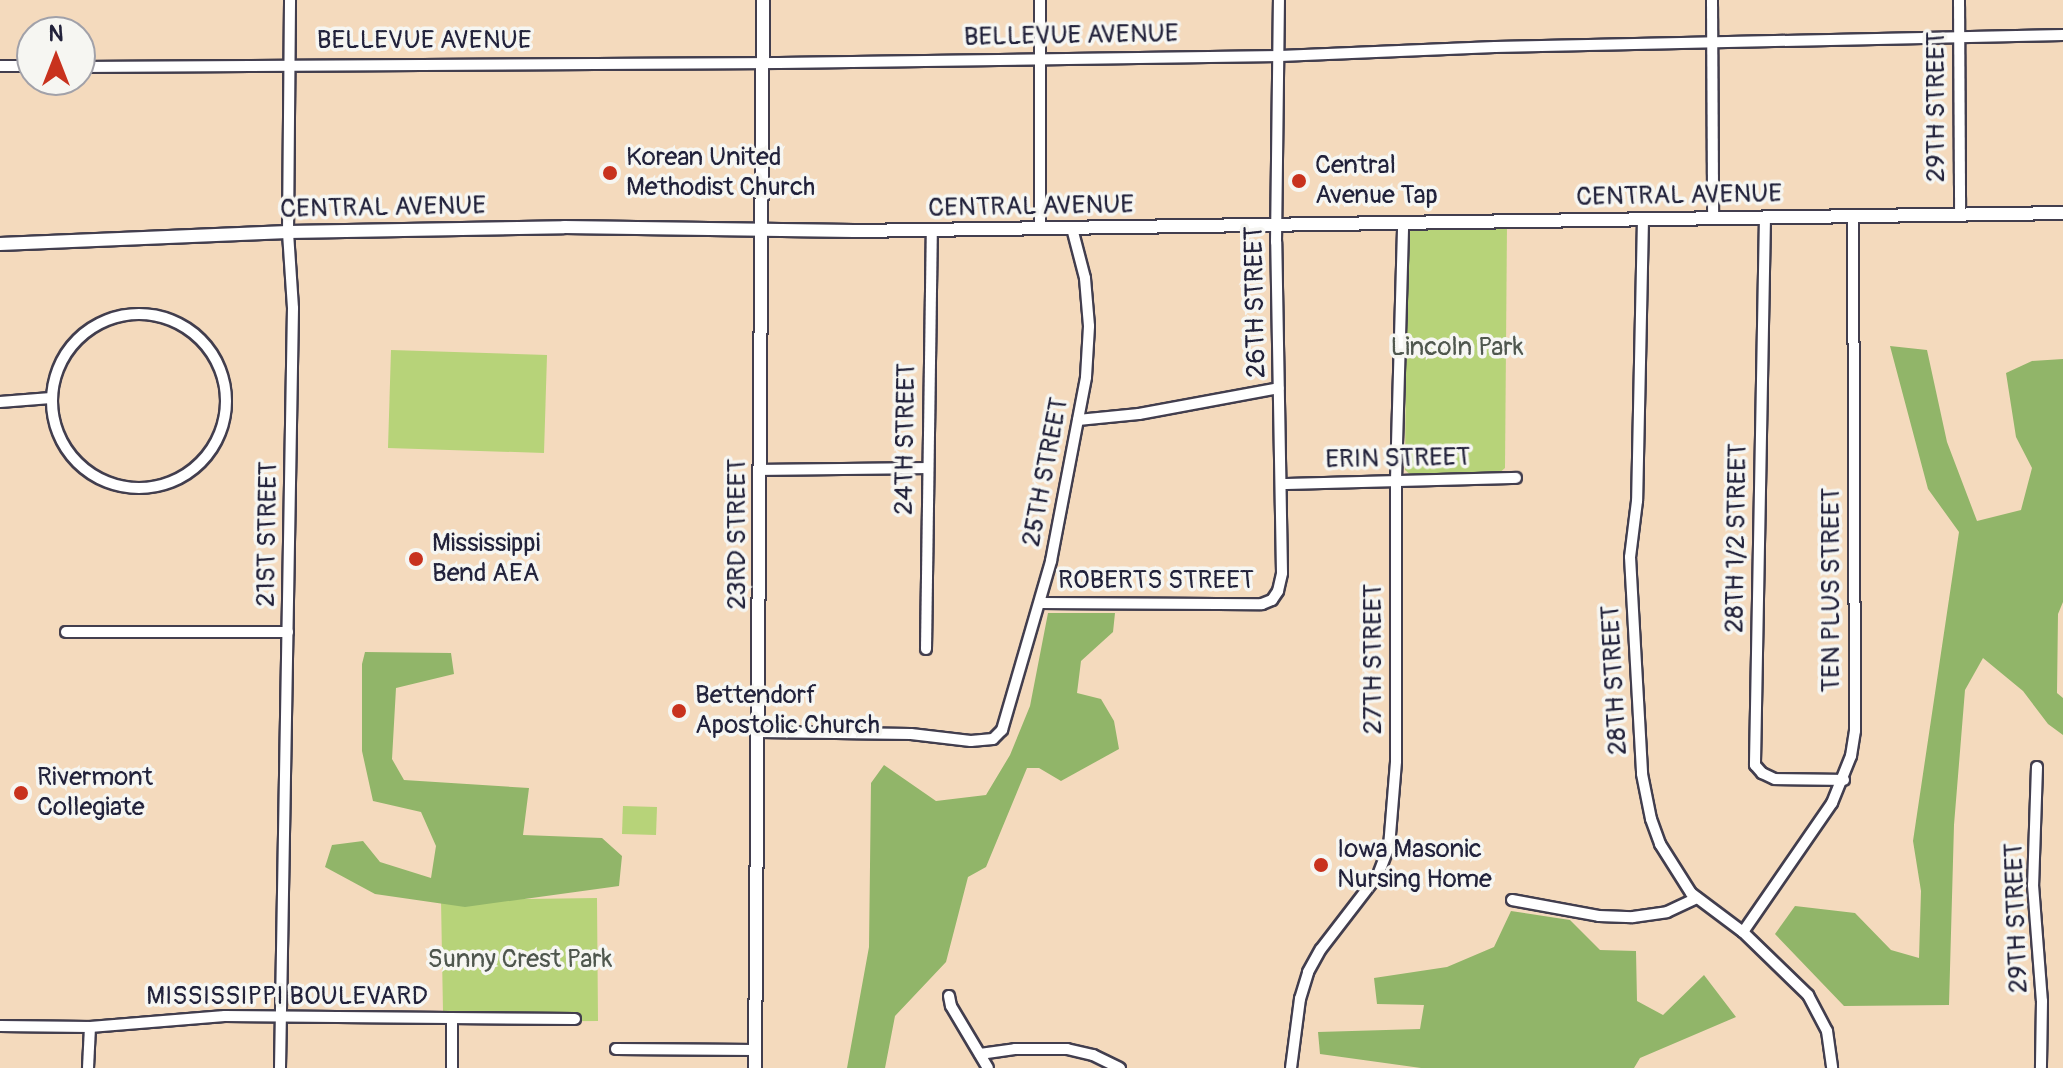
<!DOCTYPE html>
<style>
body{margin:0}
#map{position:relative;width:2063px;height:1068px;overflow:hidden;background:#f4dabd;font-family:Pangolin,sans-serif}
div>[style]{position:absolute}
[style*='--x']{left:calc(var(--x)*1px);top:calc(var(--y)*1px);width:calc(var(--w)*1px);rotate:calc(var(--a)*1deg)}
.green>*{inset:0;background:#b7d379}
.forest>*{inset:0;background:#91b569}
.roads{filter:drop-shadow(2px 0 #423e4e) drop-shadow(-2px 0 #423e4e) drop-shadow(0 2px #423e4e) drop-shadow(0 -2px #423e4e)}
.minor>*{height:10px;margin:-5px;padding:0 5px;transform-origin:5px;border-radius:5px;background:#fff}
.minor>.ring{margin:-5px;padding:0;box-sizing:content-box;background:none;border:10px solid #fff;border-radius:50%}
.tertiary>*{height:12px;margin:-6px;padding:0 6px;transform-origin:6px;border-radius:6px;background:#fff}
.dots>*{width:22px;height:22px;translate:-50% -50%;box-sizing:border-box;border:4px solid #f6f6f2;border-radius:50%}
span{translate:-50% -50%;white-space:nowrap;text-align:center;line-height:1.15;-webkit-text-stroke:7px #f6f6f2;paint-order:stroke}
.street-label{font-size:26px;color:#22223b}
.poi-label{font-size:26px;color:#22223b}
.left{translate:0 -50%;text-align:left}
.park-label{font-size:26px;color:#4f574e}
.north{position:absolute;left:16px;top:16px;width:80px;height:80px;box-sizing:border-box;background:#f6f6f2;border:2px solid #a1a1a9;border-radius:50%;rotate:0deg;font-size:22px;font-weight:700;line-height:32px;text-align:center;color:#22223b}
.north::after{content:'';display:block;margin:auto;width:28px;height:36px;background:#c8321e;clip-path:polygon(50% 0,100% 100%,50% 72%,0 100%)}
</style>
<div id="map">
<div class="green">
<div style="clip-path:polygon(1507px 225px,1505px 468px,1498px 474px,1412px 476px,1405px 470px,1407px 235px,1414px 227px)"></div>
<div style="clip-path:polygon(391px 350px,547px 355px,544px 453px,388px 448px)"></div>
<div style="clip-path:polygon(623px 806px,657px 807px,656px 835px,622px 834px)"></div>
<div style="clip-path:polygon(597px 898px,598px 1021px,461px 1022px,460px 1012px,443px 1012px,441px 900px)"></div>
</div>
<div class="forest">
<div style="clip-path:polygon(1890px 346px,1927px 350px,1947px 442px,1977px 521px,2021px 510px,2032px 468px,2016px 437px,2006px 373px,2032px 361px,2063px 359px,2063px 602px,2058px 614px,2057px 693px,2063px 698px,2063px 735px,2048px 724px,2023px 691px,1983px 658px,1965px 690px,1954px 825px,1949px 1005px,1844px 1006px,1775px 934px,1795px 906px,1855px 913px,1891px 950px,1919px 958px,1921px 891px,1913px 841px,1959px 532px,1928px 489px)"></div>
<div style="clip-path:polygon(1048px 613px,1115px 613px,1113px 632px,1081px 661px,1077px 693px,1101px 699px,1114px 721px,1119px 749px,1061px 781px,1039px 768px,1027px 768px,986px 867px,968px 877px,946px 962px,895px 1016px,885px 1068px,847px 1068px,869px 947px,871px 783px,884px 765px,936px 801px,986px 795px,1010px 755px,1030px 706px)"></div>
<div style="clip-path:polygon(365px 652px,451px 653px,454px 674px,396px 688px,392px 759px,404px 780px,529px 788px,523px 835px,602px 838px,622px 856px,619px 886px,465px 907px,375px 894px,325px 867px,332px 845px,363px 841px,380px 862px,431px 878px,436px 846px,421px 812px,373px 801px,362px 751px,362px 664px)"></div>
<div style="clip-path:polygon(1511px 911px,1570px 920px,1600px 950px,1636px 951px,1637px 1001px,1663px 1015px,1704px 975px,1736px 1017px,1640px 1058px,1634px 1068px,1421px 1068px,1320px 1054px,1318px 1032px,1420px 1029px,1424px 1005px,1377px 1004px,1374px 978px,1447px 967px,1494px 947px)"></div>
</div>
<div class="roads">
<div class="minor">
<div style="--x:1040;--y:0;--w:228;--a:90"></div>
<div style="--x:1712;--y:0;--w:218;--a:89.7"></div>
<div style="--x:1959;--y:0;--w:214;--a:89.7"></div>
<div style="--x:0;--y:66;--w:32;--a:0"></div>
<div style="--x:80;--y:67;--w:699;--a:-0.33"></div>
<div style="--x:779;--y:63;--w:501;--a:-0.8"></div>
<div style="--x:1280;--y:56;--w:215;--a:-2.4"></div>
<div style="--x:1495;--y:47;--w:568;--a:-1.21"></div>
<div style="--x:1765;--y:217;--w:548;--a:91.05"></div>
<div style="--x:1755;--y:765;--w:11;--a:49"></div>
<div style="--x:1762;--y:773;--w:14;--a:25"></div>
<div style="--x:1775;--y:779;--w:69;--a:0.8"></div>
<div style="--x:1643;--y:219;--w:282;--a:91.2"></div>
<div style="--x:1637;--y:501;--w:56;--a:97.1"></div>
<div style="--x:1630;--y:557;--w:217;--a:86.8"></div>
<div style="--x:1642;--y:774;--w:46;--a:78.7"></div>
<div style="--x:1651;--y:819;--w:27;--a:70"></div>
<div style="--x:1660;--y:844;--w:58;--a:57.7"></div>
<div style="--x:1691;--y:893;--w:65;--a:36.9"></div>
<div style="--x:1743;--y:932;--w:91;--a:44.1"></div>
<div style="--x:1808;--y:995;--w:41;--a:62.2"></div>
<div style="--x:1827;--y:1031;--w:37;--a:82"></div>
<div class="ring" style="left:52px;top:314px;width:164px;height:164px"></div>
<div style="--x:0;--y:402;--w:51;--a:-4.5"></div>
<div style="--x:1078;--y:420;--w:61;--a:-5.6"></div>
<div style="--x:1139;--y:414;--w:142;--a:-10.5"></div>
<div style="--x:759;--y:470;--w:167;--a:-0.7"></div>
<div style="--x:1282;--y:484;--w:234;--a:-1.5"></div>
<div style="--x:1040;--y:603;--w:222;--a:0.3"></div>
<div style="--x:1262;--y:604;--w:11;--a:-22"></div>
<div style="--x:1272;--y:600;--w:11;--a:-56"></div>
<div style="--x:1278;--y:591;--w:18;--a:-77"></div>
<div style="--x:1282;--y:573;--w:331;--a:-91"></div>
<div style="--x:1276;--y:242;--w:242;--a:-89.3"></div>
<div style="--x:66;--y:632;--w:222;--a:0"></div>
<div style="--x:926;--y:649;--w:419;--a:-89.2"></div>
<div style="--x:760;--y:732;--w:151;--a:0.8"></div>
<div style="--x:911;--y:734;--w:60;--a:6.7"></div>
<div style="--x:971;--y:741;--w:22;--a:-5"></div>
<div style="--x:993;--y:739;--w:13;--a:-45"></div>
<div style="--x:1002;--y:730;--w:176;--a:-73.8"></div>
<div style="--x:1051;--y:561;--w:187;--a:-79.2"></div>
<div style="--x:1086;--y:377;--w:51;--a:-86.6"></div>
<div style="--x:1089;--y:326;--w:48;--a:-94.8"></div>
<div style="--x:1085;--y:278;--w:52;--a:-104.6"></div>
<div style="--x:2037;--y:767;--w:118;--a:91.9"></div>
<div style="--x:2033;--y:885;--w:116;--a:85.6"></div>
<div style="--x:2042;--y:1001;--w:67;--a:90.9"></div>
<div style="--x:1512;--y:900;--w:88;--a:10.4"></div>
<div style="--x:1599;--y:916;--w:34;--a:2"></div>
<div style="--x:1633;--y:917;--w:34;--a:-8"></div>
<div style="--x:1667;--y:912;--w:33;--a:-25"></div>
<div style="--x:1743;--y:932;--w:157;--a:-55.4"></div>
<div style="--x:1832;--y:803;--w:51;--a:-68"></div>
<div style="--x:1851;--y:756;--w:25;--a:-81"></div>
<div style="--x:1855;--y:731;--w:515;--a:-90.22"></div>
<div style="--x:949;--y:996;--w:10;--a:79"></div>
<div style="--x:951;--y:1006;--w:72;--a:59.2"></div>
<div style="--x:0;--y:1026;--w:90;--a:0.6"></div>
<div style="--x:90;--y:1027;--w:135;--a:-4.7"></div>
<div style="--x:225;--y:1016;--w:350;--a:0.5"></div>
<div style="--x:616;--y:1049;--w:139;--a:0.4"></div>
<div style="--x:980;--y:1054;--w:35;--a:-8"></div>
<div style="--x:1015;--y:1049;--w:52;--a:0"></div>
<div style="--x:1067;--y:1049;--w:27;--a:13"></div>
<div style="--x:1093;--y:1055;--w:30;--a:26"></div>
<div style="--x:88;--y:1068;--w:41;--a:-87.2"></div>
<div style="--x:280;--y:1068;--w:760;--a:-89.02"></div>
<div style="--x:293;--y:308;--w:76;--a:-93.8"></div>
<div style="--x:288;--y:232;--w:232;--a:-89.5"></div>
<div style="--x:452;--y:1068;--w:50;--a:-90"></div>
<div style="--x:1291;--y:1068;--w:70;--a:-82.6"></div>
<div style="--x:1300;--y:999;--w:28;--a:-73"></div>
<div style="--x:1308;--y:972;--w:26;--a:-61"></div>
<div style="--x:1321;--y:949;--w:93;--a:-52.4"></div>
<div style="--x:1378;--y:875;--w:30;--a:-69"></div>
<div style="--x:1389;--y:847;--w:86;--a:-85.3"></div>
<div style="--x:1396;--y:761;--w:281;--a:-90"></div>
<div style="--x:1396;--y:480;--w:257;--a:-88.4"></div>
</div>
<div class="tertiary">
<div style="--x:0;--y:244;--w:288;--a:-2.4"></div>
<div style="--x:288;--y:232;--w:276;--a:-1"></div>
<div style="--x:564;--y:227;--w:290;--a:0.8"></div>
<div style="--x:854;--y:231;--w:1209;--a:-0.85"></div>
<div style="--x:755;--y:1068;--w:1068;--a:-89.57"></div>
</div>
</div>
<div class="dots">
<div style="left:610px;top:173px;background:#c8321e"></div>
<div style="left:1299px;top:181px;background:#c8321e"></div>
<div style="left:416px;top:559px;background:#c8321e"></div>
<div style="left:679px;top:711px;background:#c8321e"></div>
<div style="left:21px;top:793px;background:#c8321e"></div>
<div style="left:1321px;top:865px;background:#c8321e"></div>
</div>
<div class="street-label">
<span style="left:1071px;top:36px;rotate:-1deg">BELLEVUE AVENUE</span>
<span style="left:424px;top:41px">BELLEVUE AVENUE</span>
<span style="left:1937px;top:107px;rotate:-90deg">29TH STREET</span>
<span style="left:1679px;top:196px;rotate:-1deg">CENTRAL AVENUE</span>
<span style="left:1031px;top:207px;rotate:-1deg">CENTRAL AVENUE</span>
<span style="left:383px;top:208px;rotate:-1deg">CENTRAL AVENUE</span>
<span style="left:1256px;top:302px;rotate:-91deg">26TH STREET</span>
<span style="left:906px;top:439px;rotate:-89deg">24TH STREET</span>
<span style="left:1398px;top:459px;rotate:-1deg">ERIN STREET</span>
<span style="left:1046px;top:472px;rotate:-79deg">25TH STREET</span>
<span style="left:268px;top:534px;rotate:-89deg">21ST STREET</span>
<span style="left:738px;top:534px;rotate:-90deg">23RD STREET</span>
<span style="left:1737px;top:538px;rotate:-89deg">28TH 1/2 STREET</span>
<span style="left:1156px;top:581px">ROBERTS STREET</span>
<span style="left:1832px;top:590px;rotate:-90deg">TEN PLUS STREET</span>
<span style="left:1374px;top:659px;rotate:-90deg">27TH STREET</span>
<span style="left:1615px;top:680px;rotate:-93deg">28TH STREET</span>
<span style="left:2017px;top:918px;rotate:-92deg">29TH STREET</span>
<span style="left:287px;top:997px">MISSISSIPPI BOULEVARD</span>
</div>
<div class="poi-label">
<span class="left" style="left:626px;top:173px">Korean United<br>Methodist Church</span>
<span class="left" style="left:1315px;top:181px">Central<br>Avenue Tap</span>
<span class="left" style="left:432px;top:559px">Mississippi<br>Bend AEA</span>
<span class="left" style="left:695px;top:711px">Bettendorf<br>Apostolic Church</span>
<span class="left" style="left:37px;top:793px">Rivermont<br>Collegiate</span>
<span class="left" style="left:1337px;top:865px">Iowa Masonic<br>Nursing Home</span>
</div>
<div class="park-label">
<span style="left:1457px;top:348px">Lincoln Park</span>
<span style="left:520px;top:960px">Sunny Crest Park</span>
</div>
<div class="north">N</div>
</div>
